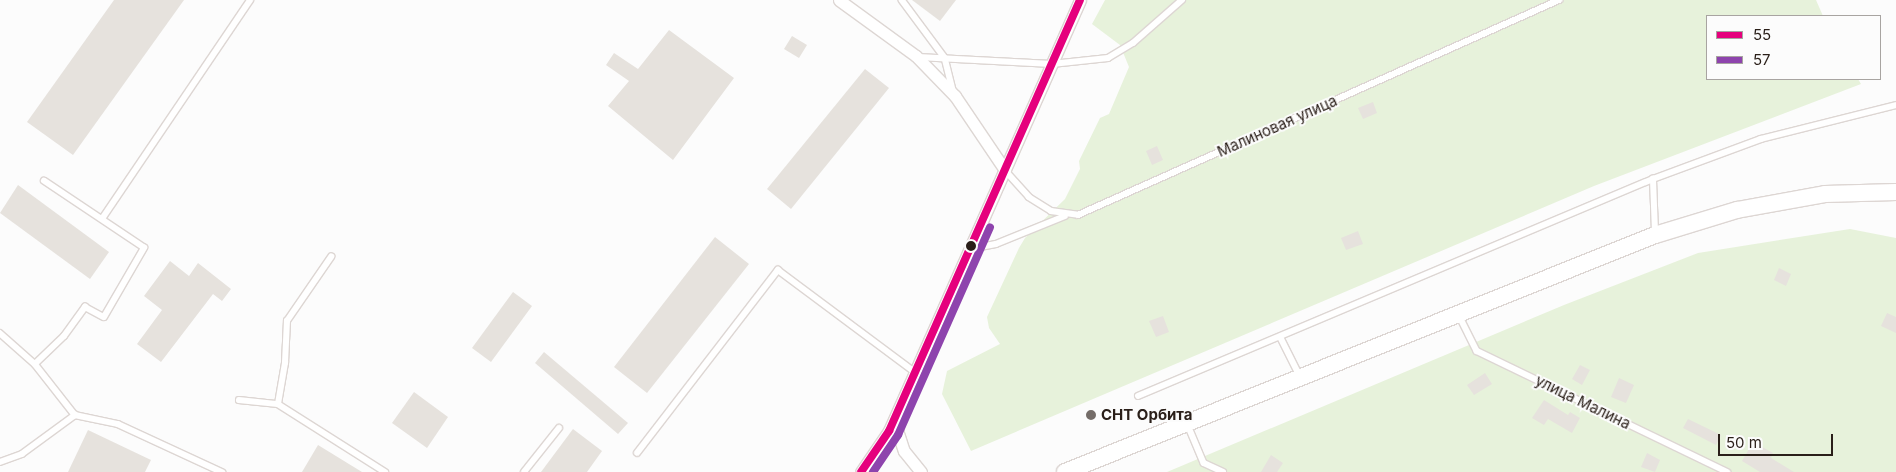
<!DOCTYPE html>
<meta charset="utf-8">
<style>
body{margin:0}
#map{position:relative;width:1896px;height:472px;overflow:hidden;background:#fcfcfc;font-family:Inter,sans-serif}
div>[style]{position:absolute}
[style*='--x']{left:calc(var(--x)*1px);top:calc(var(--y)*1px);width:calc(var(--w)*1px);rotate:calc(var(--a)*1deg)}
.green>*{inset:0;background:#e7f2db}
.building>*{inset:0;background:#e6e2dd}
.roads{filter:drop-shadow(1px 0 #ddd6d3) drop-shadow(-1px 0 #ddd6d3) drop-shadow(0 1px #ddd6d3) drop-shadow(0 -1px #ddd6d3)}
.service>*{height:5.5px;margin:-2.75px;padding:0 2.75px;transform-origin:2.75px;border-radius:2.75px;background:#fff}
.minor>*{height:11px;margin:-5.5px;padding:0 5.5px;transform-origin:5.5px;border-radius:5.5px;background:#fff}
.secondary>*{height:16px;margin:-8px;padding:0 8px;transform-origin:8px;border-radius:8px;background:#fff}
.bus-1>*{height:8px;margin:-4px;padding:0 4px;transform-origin:4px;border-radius:4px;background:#e5007d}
.bus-2>*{height:8px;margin:-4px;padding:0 4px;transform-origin:4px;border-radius:4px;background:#8e44ad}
.dots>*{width:14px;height:14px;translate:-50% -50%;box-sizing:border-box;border:2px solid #fcfcfc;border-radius:50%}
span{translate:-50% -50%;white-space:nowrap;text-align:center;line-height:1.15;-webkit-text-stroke:4px #fcfcfc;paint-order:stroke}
.street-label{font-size:15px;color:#2a1f19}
.poi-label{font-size:15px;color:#2a1f19;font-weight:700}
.left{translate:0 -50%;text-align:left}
.legend{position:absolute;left:1706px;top:15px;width:175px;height:65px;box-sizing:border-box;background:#fcfcfc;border:1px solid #a8a4a1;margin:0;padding:6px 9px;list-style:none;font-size:15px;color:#2a1f19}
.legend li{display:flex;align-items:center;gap:10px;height:25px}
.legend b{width:25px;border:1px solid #a8a4a1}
.scale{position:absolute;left:1718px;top:434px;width:115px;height:22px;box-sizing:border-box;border:2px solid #2a1f19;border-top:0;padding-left:6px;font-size:15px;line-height:18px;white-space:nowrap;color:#2a1f19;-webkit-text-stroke:4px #fcfcfc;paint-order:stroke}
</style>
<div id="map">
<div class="green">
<div style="clip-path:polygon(1105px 0,1816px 0,1823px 16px,1707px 16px,1707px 79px,1858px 79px,1861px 84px,1594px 186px,971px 451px,942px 394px,947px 371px,1000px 344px,989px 328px,987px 317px,1019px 248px,1025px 238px,1065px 199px,1080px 169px,1079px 161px,1100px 118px,1109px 114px,1129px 67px,1120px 45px,1092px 24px)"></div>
<div style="clip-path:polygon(1850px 229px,1896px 238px,1896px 472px,1167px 472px,1564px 305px,1698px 253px)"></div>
</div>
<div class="building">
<div style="clip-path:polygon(114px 0,184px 0,73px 155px,27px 122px)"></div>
<div style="clip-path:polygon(912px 0,956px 0,940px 21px)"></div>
<div style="clip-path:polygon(669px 30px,734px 78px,673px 160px,608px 106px,629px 81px,606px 65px,614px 53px,638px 69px)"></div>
<div style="clip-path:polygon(792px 36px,807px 45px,799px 58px,784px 49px)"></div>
<div style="clip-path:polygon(865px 69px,889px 88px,791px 209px,767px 189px)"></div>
<div style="clip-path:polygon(1373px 102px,1377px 113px,1363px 119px,1358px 108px)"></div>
<div style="clip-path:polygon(1157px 146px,1163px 160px,1152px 165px,1146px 151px)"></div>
<div style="clip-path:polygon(18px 185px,109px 252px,90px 279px,0 213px)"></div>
<div style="clip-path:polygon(1358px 231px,1363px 244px,1346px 250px,1341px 238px)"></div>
<div style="clip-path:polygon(715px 237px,749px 264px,647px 393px,614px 367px)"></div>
<div style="clip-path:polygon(170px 261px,189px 276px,198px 263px,231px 289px,222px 301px,213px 294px,161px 362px,137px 344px,162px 310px,144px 296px)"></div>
<div style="clip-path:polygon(1779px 268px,1791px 274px,1786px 286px,1774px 280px)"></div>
<div style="clip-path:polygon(513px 292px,532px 306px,491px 362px,472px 348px)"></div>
<div style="clip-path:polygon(1887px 313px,1896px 317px,1896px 333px,1881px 326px)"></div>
<div style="clip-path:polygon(1163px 316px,1169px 332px,1156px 337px,1149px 321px)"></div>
<div style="clip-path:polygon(544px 352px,628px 423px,618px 434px,535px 363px)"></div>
<div style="clip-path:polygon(1580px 365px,1590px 370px,1582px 385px,1572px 379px)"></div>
<div style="clip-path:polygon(1485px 373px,1492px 384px,1474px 395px,1467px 385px)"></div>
<div style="clip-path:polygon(1619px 378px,1634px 385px,1626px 403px,1611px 397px)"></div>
<div style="clip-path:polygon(414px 392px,448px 417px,427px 448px,392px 423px)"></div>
<div style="clip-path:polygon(1544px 400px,1568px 415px,1570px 412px,1580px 418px,1572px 433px,1548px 419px,1544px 425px,1532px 418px)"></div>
<div style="clip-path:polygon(1688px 419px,1721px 435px,1716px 445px,1683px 428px)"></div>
<div style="clip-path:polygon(573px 429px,602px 451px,587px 472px,541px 472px)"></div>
<div style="clip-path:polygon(88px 430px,151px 460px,145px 472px,68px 472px)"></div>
<div style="clip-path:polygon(1753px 442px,1773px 453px,1771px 458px,1794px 472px,1760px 472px,1742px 461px)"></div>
<div style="clip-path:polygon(318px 445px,362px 472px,302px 472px)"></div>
<div style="clip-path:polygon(1647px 453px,1660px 460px,1655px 472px,1641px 467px)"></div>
<div style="clip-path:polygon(1271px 455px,1283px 463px,1277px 472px,1261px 472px)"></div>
</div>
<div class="roads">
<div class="service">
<div style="--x:902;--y:0;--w:72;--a:53.4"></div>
<div style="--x:945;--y:58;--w:34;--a:76"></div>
<div style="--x:918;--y:57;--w:134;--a:3"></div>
<div style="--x:1052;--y:64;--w:56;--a:-6.1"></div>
<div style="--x:1108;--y:58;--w:29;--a:-31"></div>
<div style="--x:1133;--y:43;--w:65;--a:-41.3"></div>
<div style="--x:1005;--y:170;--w:36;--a:48"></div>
<div style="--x:1029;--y:197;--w:26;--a:32"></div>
<div style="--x:1051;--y:211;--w:27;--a:8"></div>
<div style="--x:1078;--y:215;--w:527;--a:-24.08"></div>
<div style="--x:102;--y:219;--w:264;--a:-55.9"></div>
<div style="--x:1655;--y:232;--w:53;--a:-92.2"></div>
<div style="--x:1653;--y:179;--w:115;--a:-20.3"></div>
<div style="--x:1761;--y:139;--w:139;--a:-14.1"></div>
<div style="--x:970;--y:249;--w:26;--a:-11"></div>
<div style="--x:996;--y:244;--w:74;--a:-22.1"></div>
<div style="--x:1459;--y:315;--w:40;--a:63.4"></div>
<div style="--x:1477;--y:351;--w:278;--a:25.8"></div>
<div style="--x:0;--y:333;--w:47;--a:41.5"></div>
<div style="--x:35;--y:364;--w:65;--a:51.9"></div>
<div style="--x:75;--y:415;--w:44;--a:11.8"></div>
<div style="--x:118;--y:424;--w:115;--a:24.8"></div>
<div style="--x:1281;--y:338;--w:42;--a:63.4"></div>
<div style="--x:35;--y:364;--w:40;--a:-44"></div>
<div style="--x:64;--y:336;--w:36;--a:-54"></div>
<div style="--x:85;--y:307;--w:21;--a:28"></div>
<div style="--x:104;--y:317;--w:80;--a:-59.9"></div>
<div style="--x:144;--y:248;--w:120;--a:-146.2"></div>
<div style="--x:1138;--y:396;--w:559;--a:-22.85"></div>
<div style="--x:239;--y:400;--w:39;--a:6"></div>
<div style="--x:278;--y:404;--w:127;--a:32.4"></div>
<div style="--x:278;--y:404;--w:42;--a:-80.3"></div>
<div style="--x:285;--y:363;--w:42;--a:-87.3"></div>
<div style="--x:287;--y:321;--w:78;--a:-55.5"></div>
<div style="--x:1188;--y:425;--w:41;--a:67.2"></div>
<div style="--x:1204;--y:463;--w:21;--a:25"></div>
<div style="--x:637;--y:453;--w:231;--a:-52.4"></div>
<div style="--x:778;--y:270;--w:171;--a:36.7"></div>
<div style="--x:0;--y:462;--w:23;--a:-20"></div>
<div style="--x:22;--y:454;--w:66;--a:-36.3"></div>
<div style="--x:524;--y:472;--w:56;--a:-51.5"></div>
</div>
<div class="minor">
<div style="--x:839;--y:0;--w:95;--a:36"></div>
<div style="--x:916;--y:56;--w:56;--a:45.7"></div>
<div style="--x:955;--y:96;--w:89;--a:56"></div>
<div style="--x:898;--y:416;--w:14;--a:94"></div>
<div style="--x:897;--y:430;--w:22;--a:72"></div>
<div style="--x:904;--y:451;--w:27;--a:51"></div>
<div style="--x:861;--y:472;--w:50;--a:-55.7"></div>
<div style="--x:889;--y:431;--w:471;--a:-66.1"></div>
</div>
<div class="secondary">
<div style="--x:1065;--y:472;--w:636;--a:-21.89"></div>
<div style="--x:1655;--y:235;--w:86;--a:-17"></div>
<div style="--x:1737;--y:210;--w:89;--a:-10.3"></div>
<div style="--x:1825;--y:194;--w:71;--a:-1.6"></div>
</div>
</div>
<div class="bus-1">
<div style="--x:861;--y:472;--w:50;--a:-55.7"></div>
<div style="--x:889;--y:431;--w:471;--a:-66.1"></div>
</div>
<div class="bus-2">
<div style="--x:873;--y:472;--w:45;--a:-56"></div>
<div style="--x:898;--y:435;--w:227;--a:-66.1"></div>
</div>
<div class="dots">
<div style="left:971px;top:246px;background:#2a1f19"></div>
<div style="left:1091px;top:415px;background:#746c68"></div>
</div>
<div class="street-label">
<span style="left:1277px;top:126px;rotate:-24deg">Малиновая улица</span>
<span style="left:1583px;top:402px;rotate:26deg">улица Малина</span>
</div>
<div class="poi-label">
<span class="left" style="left:1101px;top:415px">СНТ Орбита</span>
</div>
<ul class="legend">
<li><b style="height:6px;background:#e5007d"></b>55</li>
<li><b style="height:6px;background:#8e44ad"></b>57</li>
</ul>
<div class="scale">50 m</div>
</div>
